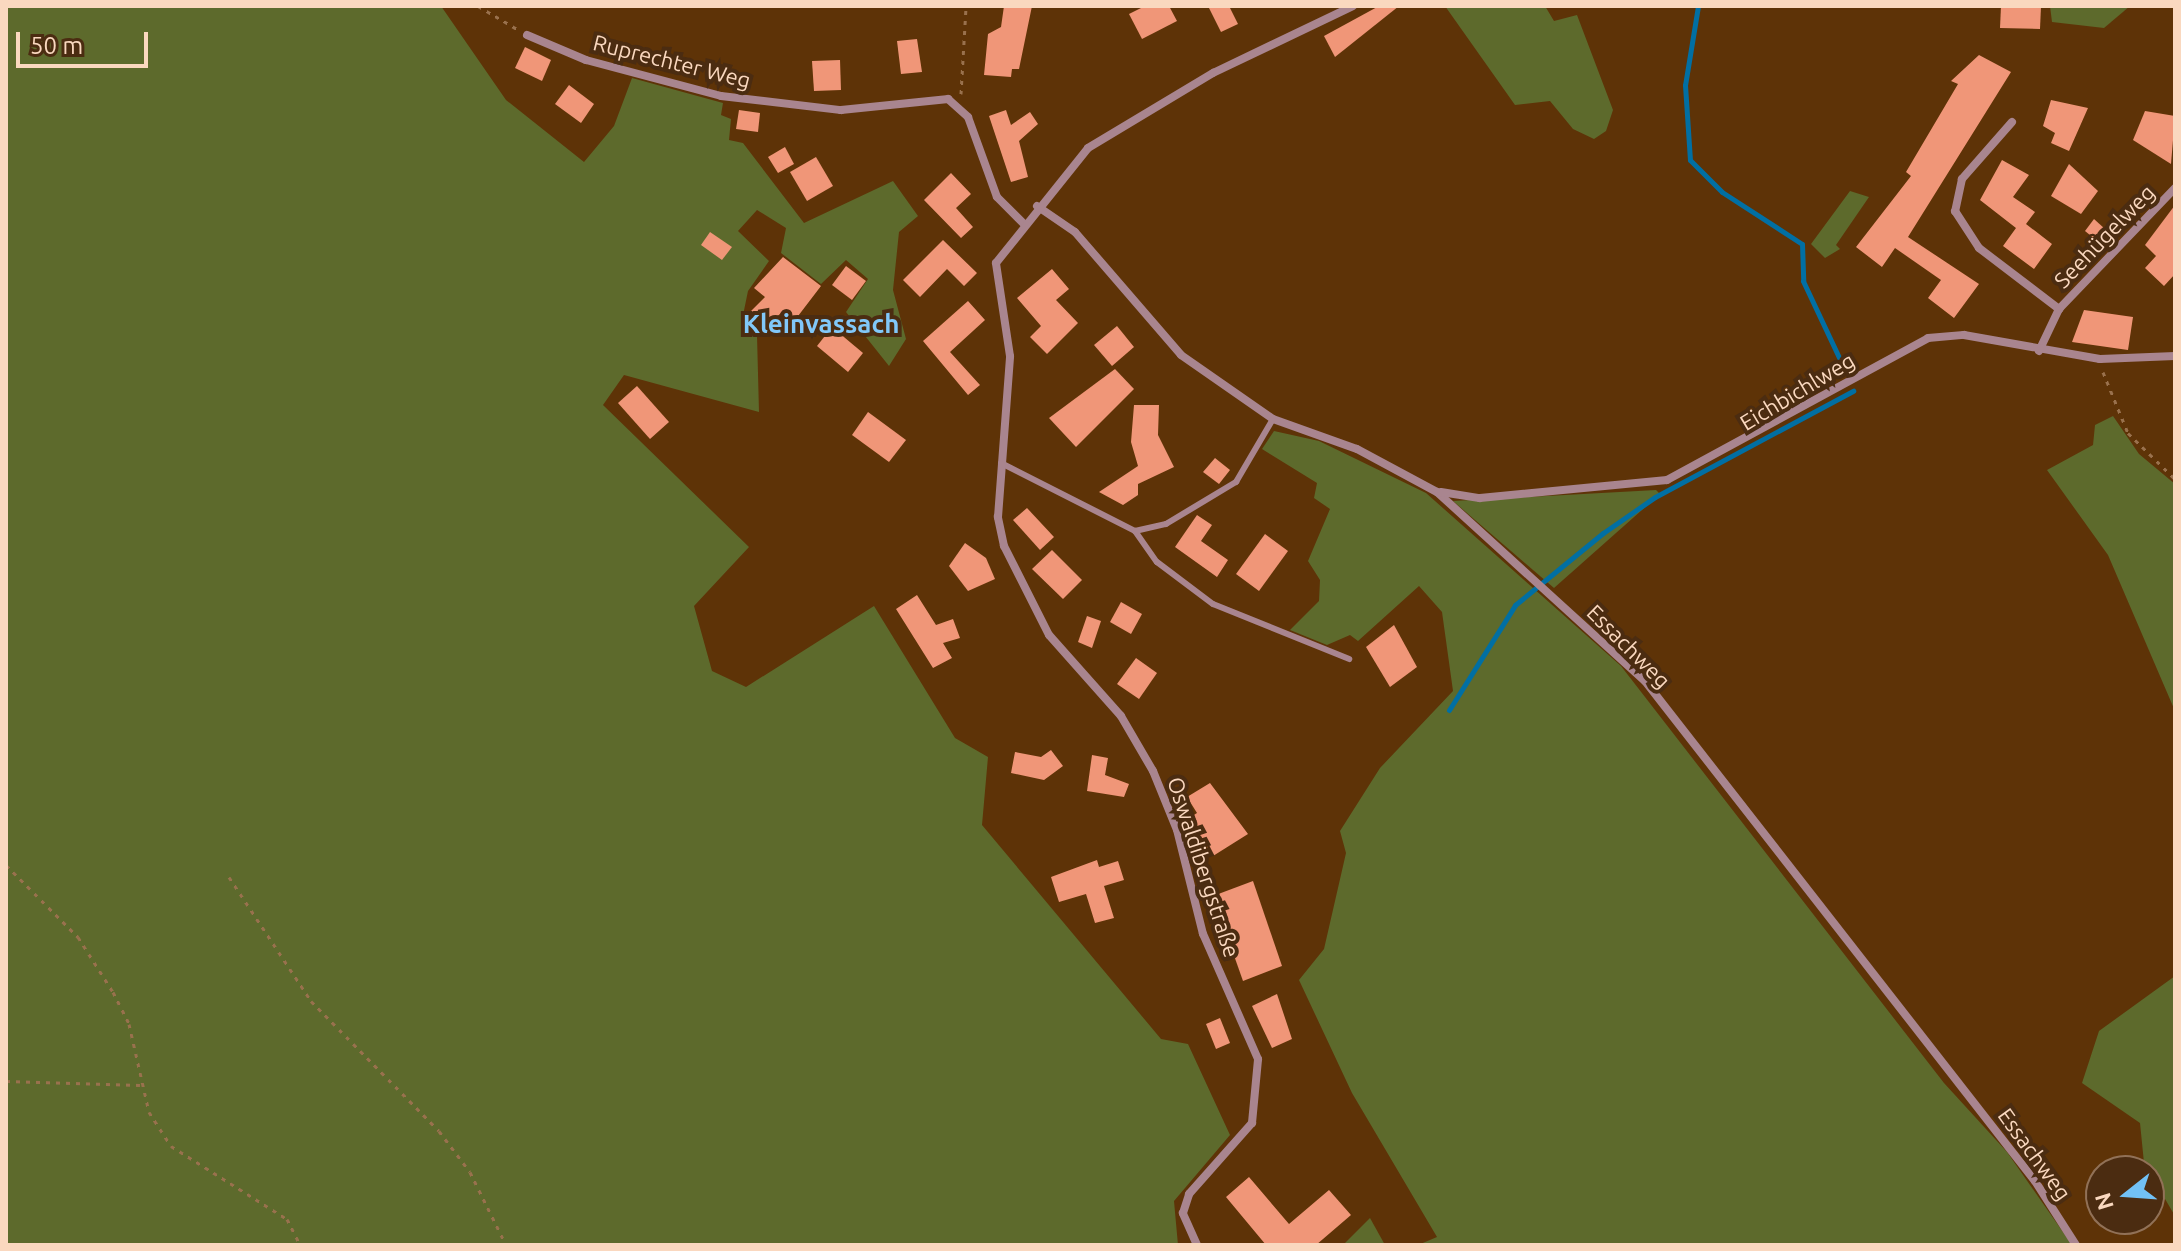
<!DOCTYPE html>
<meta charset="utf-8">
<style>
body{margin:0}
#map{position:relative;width:2181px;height:1251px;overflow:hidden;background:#5e3307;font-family:Ubuntu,sans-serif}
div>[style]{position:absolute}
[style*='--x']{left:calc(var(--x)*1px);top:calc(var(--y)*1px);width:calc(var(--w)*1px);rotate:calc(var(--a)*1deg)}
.green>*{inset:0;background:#5d6a2c}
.stream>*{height:5px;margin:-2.5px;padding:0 2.5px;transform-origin:2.5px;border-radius:2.5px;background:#016fa3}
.building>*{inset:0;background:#f09678}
.path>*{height:3px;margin-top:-1.5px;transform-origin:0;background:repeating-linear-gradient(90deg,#99714d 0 4px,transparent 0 10px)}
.service>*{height:6px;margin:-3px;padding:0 3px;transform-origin:3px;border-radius:3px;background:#a9858f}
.minor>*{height:8px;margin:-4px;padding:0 4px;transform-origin:4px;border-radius:4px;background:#a9858f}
span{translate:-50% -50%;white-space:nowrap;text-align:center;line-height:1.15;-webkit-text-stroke:8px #4b2c11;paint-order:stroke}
.street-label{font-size:22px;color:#fad8bf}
.quarter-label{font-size:26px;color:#81c8f9;font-weight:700}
.frame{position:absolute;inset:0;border:8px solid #fad8bf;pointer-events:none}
.north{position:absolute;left:2085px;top:1155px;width:80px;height:80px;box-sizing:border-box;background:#4b2c11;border:2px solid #917157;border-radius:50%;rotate:253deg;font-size:22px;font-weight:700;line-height:32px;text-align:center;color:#fad8bf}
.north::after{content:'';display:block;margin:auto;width:28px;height:36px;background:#72c1f5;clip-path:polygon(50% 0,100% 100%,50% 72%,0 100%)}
.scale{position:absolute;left:16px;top:32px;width:132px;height:36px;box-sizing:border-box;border:4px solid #fad8bf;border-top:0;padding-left:10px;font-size:24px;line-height:28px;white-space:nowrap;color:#fad8bf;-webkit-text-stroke:6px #4b2c11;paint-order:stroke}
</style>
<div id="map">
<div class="green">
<div style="clip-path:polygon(6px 6px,441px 6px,506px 100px,584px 162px,614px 126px,632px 78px,723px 103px,721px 115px,731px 119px,729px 140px,743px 143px,804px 223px,893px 181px,918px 216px,899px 232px,893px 290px,906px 339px,889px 366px,846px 312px,868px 279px,846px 260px,821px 284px,781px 253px,786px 228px,757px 210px,738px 231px,769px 261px,748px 291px,741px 325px,757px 335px,759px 412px,624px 375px,603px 405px,749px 547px,694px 606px,712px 671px,746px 687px,874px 606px,955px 738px,988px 757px,982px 825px,1161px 1039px,1188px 1044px,1230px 1135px,1174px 1201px,1178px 1245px,6px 1245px)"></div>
<div style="clip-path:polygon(1445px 6px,1545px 6px,1554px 21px,1577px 15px,1613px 110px,1606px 131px,1594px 139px,1573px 129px,1550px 101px,1515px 105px)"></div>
<div style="clip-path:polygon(2050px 6px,2130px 6px,2104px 28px,2052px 22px)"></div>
<div style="clip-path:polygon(1850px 191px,1869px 197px,1836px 245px,1840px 249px,1825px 258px,1811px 244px)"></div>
<div style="clip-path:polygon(2113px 416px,2139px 454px,2175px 484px,2175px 711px,2108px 555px,2047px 470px,2093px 445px,2095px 425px)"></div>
<div style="clip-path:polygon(1274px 431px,1319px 441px,1426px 493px,1621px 666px,1944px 1083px,2007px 1152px,2072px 1245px,1418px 1245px,1437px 1237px,1352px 1093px,1299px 980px,1324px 949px,1346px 853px,1340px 831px,1380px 768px,1453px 691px,1442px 612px,1419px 586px,1358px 641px,1350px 635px,1327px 645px,1290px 630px,1319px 601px,1320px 580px,1308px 561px,1330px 509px,1314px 498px,1317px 483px,1262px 449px)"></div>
<div style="clip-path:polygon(1656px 490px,1660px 494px,1554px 588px,1453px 501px)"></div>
<div style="clip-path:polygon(2175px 976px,2175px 1216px,2144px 1163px,2140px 1123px,2082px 1083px,2099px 1031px)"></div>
<div style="clip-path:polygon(1370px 1218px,1385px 1245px,1343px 1245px)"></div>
</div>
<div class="stream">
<div style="--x:1698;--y:6;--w:80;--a:99.3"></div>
<div style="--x:1685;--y:85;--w:75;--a:86.2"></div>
<div style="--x:1690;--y:160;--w:45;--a:45"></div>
<div style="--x:1722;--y:192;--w:95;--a:33"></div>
<div style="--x:1802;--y:244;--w:37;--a:88"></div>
<div style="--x:1803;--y:281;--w:94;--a:64.8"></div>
<div style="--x:1449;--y:710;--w:124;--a:-57.8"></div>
<div style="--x:1515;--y:605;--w:114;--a:-39.3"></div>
<div style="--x:1603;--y:533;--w:63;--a:-34.7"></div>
<div style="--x:1655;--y:497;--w:225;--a:-28.2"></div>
</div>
<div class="building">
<div style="clip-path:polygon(1004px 6px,1032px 6px,1019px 69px,1012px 69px,1011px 77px,984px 75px,988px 34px,1001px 27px)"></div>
<div style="clip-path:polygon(1145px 6px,1169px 6px,1177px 21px,1142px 39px,1129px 14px)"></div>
<div style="clip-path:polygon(1208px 6px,1229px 6px,1238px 24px,1221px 32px)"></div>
<div style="clip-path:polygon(1379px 6px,1399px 6px,1335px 57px,1324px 36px)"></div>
<div style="clip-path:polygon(2001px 6px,2041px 6px,2040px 29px,2000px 28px)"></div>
<div style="clip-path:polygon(917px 39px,922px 72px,901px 74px,897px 41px)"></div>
<div style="clip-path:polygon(525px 47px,551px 60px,542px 81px,515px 68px)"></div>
<div style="clip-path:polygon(1979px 55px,2011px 72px,1908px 237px,1979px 284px,1954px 318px,1928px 298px,1941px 280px,1895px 248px,1882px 267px,1856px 247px,1911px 176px,1906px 172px,1958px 84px,1951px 81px)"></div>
<div style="clip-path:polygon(840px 60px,841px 90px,814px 91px,812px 61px)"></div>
<div style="clip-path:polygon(569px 85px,594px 104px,581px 123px,555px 104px)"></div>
<div style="clip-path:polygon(2051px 100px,2088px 108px,2069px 151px,2051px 143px,2055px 133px,2043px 126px)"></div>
<div style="clip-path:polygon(739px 110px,760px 113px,758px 132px,736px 129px)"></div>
<div style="clip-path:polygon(1006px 110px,1011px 125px,1030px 112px,1038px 124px,1019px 141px,1028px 177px,1011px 182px,989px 116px)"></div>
<div style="clip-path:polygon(2145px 111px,2175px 116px,2171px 164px,2133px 140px)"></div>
<div style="clip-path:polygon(785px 147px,794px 164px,778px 173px,768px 157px)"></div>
<div style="clip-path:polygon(816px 157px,833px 186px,807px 201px,790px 172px)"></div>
<div style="clip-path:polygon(2002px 160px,2029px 175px,2013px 197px,2035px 212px,2026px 224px,2052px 244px,2034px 269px,2003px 246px,2016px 228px,1980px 200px)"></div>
<div style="clip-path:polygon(2069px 164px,2098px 191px,2081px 214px,2051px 196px)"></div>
<div style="clip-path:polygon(951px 173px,971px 194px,956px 208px,973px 227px,961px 238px,924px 200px)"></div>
<div style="clip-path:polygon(2175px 205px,2175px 274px,2164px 286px,2145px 268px,2156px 256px,2145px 245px)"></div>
<div style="clip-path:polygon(2094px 219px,2105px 229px,2096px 240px,2085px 231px)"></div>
<div style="clip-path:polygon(710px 232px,732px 247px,722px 260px,701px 245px)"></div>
<div style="clip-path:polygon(943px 240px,977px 273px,964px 286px,947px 269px,920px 297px,903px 280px)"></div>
<div style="clip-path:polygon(783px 257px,821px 286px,795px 320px,783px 311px,764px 329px,749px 313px,765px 297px,754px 288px)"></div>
<div style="clip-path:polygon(846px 266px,866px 281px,852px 300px,832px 285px)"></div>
<div style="clip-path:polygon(1052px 269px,1069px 289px,1056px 300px,1078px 323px,1047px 354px,1030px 337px,1041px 326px,1017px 298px)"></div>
<div style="clip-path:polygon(968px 301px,985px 320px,950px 352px,980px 385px,968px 395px,923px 341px)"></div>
<div style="clip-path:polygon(2084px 310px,2133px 317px,2128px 350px,2072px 342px)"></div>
<div style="clip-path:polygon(1117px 326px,1134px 347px,1112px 366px,1094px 345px)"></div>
<div style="clip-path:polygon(832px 327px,863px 353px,848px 372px,817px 346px)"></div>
<div style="clip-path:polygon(1115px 369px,1134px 389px,1076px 447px,1049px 418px)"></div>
<div style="clip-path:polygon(637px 386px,669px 422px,650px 439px,618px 403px)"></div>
<div style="clip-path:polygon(1134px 405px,1159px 405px,1158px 435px,1174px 467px,1138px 484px,1138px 495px,1123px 505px,1099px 492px,1138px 466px,1131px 442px)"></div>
<div style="clip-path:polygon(868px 412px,906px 440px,889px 462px,852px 435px)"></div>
<div style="clip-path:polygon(1215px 458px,1230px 470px,1219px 484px,1203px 472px)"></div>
<div style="clip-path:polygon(1027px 508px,1054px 537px,1040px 550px,1013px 520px)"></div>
<div style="clip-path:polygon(1197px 515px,1212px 525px,1201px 541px,1228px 560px,1217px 577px,1175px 547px)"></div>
<div style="clip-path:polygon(1265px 534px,1288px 551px,1259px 591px,1236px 574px)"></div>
<div style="clip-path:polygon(965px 543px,986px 558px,995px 579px,968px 591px,949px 566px)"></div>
<div style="clip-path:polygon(1052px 550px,1082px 580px,1063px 599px,1032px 569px)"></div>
<div style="clip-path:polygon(917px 595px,936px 625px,953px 619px,960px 638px,943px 643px,952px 658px,933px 668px,896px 609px)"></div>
<div style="clip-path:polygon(1121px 602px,1142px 614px,1131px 634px,1110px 622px)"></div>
<div style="clip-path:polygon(1087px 616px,1101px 621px,1092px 648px,1078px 642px)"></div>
<div style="clip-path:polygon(1394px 625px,1417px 667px,1390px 687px,1366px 647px)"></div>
<div style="clip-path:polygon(1136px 658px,1157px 673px,1139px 699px,1117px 684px)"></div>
<div style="clip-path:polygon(1051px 750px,1063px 766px,1044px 780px,1011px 773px,1015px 752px,1041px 757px)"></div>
<div style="clip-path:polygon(1092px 755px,1108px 758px,1105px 775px,1129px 784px,1124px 797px,1087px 791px)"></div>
<div style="clip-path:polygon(1210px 783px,1248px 834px,1213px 856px,1189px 818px,1197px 813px,1187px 797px)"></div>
<div style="clip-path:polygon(1097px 860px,1099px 867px,1118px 861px,1124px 880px,1104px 886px,1114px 918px,1095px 923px,1086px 894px,1059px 902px,1051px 877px)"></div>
<div style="clip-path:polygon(1253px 881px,1282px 966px,1243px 981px,1213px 896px)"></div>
<div style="clip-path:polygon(1277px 994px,1292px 1039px,1272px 1048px,1252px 1006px)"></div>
<div style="clip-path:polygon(1220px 1018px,1230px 1043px,1216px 1049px,1206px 1024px)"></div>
<div style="clip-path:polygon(1249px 1177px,1289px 1224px,1329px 1190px,1351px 1215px,1316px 1245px,1266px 1245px,1226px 1197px)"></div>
</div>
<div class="path">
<div style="--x:478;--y:6;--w:45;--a:30.5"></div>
<div style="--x:961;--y:94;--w:88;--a:-86.7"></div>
<div style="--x:2103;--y:372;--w:66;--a:67.7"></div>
<div style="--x:2128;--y:433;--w:66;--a:44.4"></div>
<div style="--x:6;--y:865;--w:102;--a:45"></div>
<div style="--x:78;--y:937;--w:65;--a:57.5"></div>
<div style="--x:113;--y:992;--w:36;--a:63"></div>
<div style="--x:129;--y:1024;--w:90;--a:77.2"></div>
<div style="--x:149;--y:1112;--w:40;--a:57.1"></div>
<div style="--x:171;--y:1146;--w:137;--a:32.2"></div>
<div style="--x:287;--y:1219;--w:29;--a:63"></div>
<div style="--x:229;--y:877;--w:149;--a:56.5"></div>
<div style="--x:311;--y:1001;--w:182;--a:45.4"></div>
<div style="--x:439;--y:1131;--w:51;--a:52.9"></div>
<div style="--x:470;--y:1172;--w:81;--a:63.7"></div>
<div style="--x:6;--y:1081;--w:134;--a:1.7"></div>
</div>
<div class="service">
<div style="--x:1001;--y:463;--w:150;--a:26.9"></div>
<div style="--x:1135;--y:531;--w:38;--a:55"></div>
<div style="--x:1157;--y:562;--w:70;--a:36.9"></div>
<div style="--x:1213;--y:604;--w:147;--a:22"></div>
<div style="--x:1135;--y:531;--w:32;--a:-13"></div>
<div style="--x:1166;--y:524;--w:82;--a:-31"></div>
<div style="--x:1236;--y:482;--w:73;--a:-59.6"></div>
</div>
<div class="minor">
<div style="--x:527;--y:35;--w:64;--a:23"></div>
<div style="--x:586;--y:60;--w:140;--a:14.9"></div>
<div style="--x:721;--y:96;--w:121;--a:6.7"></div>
<div style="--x:841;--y:110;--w:108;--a:-5.9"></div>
<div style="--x:948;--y:99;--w:27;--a:42"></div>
<div style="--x:968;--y:117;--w:85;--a:70.1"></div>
<div style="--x:997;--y:197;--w:37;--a:45"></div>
<div style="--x:2012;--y:122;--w:76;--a:131.3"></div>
<div style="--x:1962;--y:179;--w:33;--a:102"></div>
<div style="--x:1955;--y:211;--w:44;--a:57"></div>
<div style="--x:1979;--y:248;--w:101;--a:37.3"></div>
<div style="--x:1037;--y:206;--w:46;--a:34.4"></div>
<div style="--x:1075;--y:232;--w:162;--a:49.2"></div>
<div style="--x:1181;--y:355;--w:112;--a:34.8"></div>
<div style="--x:1273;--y:419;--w:89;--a:19.7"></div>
<div style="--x:1357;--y:449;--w:91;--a:28.3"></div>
<div style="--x:1437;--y:492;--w:281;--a:42.3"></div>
<div style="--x:1645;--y:681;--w:634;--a:52.05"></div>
<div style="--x:2035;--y:1181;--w:76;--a:57.4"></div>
<div style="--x:2039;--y:351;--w:47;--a:-64.5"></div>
<div style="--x:2059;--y:309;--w:168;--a:-46.2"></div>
<div style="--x:1441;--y:492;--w:39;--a:9"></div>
<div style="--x:1480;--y:498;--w:188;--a:-5.5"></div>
<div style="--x:1667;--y:480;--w:297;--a:-28.5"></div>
<div style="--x:1928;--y:338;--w:36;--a:-5"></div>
<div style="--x:1964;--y:335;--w:138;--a:10"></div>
<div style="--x:2100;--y:359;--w:75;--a:-2.3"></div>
<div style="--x:1197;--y:1245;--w:35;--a:-114"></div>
<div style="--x:1183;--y:1213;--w:20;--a:-72"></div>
<div style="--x:1189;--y:1194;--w:95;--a:-48.4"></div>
<div style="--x:1252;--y:1123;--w:64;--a:-84.6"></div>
<div style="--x:1258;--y:1059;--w:137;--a:-113.7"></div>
<div style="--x:1203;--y:934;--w:107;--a:-104"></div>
<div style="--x:1177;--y:830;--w:64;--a:-112.1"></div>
<div style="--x:1153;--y:771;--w:64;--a:-120.2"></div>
<div style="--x:1121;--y:716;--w:108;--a:-131.6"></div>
<div style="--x:1049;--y:635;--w:100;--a:-116.8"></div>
<div style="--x:1004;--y:546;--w:30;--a:-102"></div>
<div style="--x:998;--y:517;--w:161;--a:-85.7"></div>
<div style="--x:1010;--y:356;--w:94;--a:-98.6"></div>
<div style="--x:996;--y:263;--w:147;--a:-51.3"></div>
<div style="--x:1088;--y:148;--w:146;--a:-31"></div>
<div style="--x:1213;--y:73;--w:155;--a:-25.6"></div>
</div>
<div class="street-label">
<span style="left:672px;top:61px;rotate:14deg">Ruprechter Weg</span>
<span style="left:2104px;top:236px;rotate:-46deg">Seehügelweg</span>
<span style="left:1797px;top:391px;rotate:-31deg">Eichbichlweg</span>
<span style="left:1629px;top:646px;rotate:45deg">Essachweg</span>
<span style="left:1204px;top:867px;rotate:72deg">Oswaldibergstraße</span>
<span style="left:2035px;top:1154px;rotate:54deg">Essachweg</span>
</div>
<div class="quarter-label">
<span style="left:821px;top:324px">Kleinvassach</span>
</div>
<div class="frame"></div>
<div class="north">N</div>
<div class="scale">50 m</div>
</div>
